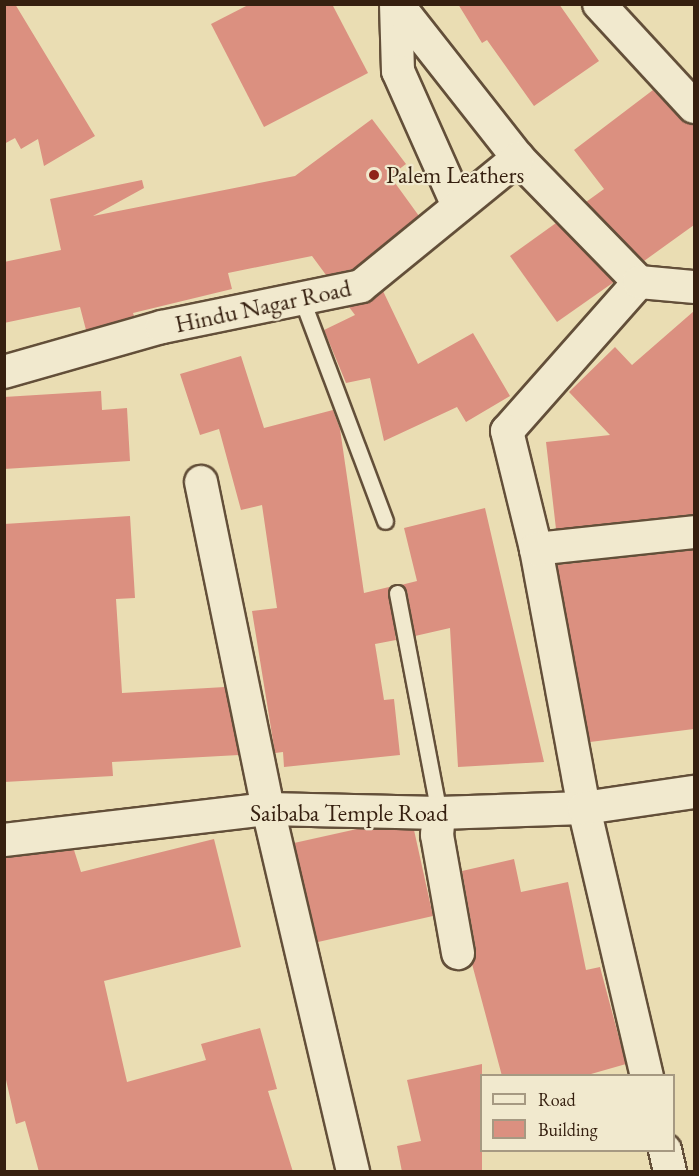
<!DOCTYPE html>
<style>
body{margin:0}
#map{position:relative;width:699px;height:1176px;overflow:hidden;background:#eaddb3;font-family:"EB Garamond",serif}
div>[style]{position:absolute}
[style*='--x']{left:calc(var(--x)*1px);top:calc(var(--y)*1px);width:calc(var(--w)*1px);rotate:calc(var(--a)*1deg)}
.building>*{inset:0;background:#db9080}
.roads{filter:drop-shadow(2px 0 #634f39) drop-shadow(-2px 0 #634f39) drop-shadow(0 2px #634f39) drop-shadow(0 -2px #634f39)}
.service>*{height:15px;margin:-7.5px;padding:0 7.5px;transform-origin:7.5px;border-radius:7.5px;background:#f1e9ce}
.minor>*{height:32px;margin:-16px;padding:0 16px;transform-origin:16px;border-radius:16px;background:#f1e9ce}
.dots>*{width:16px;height:16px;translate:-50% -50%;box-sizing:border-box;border:3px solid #f1e9ce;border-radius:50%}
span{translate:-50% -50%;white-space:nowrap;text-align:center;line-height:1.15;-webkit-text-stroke:4.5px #f1e9ce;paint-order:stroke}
.poi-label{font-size:24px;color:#362010}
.left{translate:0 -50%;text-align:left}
.street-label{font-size:24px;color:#362010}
.frame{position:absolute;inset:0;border:6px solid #362010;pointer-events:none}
.legend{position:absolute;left:480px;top:1074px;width:195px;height:78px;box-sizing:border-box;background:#f1e9ce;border:2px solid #a69982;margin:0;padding:8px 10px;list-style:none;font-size:18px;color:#362010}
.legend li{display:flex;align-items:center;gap:12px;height:30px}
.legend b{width:30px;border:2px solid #a69982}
</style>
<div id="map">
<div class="building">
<div style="clip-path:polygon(4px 4px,15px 4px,95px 136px,44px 166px,38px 139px,21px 149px,15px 138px,4px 144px)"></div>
<div style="clip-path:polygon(250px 4px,332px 4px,368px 73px,264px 127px,211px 24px)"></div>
<div style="clip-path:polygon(458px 4px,559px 4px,599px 61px,534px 106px,487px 40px,482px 43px)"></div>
<div style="clip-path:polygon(653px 90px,681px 119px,694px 124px,694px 225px,644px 261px,586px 202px,604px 189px,574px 150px)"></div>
<div style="clip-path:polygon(372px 119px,406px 164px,390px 176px,419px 216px,353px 269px,326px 275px,312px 256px,228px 273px,232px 289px,133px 313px,134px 316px,86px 330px,80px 307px,4px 323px,4px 262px,61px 250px,50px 199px,142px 180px,144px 188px,93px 216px,295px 176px)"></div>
<div style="clip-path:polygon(556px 223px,614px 282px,557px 322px,510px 256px)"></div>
<div style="clip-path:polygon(383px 291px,418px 364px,473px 333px,510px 396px,466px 422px,457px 407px,384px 441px,370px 378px,346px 383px,324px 330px,355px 315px,349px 307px,365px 303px)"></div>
<div style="clip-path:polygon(694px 311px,694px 514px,556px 529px,546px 442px,610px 435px,569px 392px,615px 347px,632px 365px)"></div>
<div style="clip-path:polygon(241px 356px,264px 428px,333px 410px,340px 429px,364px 593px,389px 587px,396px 640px,375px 644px,384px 700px,394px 699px,400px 755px,284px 767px,283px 752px,275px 753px,252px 611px,277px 608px,262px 505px,241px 510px,219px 429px,200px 435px,180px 374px)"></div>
<div style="clip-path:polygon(101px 391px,102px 410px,127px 408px,130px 461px,4px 469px,4px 397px)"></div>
<div style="clip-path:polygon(485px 508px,544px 762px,458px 767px,450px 628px,415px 636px,407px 591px,401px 585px,417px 581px,404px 528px)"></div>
<div style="clip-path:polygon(130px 516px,135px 598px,116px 599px,122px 693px,225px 687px,239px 755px,112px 762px,113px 776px,4px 782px,4px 524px)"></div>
<div style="clip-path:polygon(694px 550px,694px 729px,590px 742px,557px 565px)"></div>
<div style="clip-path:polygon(357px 829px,414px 830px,433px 916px,318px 942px,294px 843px)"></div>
<div style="clip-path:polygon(214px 839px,241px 947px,104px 981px,127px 1082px,206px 1060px,201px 1044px,260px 1028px,277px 1089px,268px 1091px,293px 1172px,39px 1172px,25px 1121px,16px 1124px,4px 1071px,4px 858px,74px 850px,81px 872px)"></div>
<div style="clip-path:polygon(514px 859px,521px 892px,568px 882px,586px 970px,600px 967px,626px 1064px,584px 1076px,502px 1076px,472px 964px,476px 950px,462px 871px)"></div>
<div style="clip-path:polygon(482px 1064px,482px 1172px,402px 1172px,397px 1146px,421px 1141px,407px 1080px)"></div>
</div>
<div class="roads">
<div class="service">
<div style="--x:302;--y:300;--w:236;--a:69.4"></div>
<div style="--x:397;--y:593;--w:224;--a:79.2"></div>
</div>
<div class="minor">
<div style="--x:396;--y:4;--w:67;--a:88.3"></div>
<div style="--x:398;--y:71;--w:148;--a:66"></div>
<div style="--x:397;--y:4;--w:196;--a:51.8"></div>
<div style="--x:518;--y:158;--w:173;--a:45.7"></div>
<div style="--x:639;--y:282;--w:199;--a:131.5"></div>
<div style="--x:507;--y:431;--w:122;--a:76.2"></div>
<div style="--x:536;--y:549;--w:263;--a:79.5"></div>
<div style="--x:584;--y:808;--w:275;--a:76.8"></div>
<div style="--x:599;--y:4;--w:140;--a:47.3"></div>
<div style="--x:639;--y:282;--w:55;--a:5.2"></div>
<div style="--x:4;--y:372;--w:164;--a:-15.9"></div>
<div style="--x:162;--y:327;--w:203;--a:-11.6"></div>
<div style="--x:361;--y:286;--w:203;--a:-39.2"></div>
<div style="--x:201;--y:482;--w:334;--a:78.4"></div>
<div style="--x:268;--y:809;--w:373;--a:76.8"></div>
<div style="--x:536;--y:549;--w:159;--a:-6.1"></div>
<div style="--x:439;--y:813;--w:22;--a:95"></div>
<div style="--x:437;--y:835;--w:120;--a:79.9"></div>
<div style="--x:4;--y:840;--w:266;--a:-6.7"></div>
<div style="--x:268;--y:809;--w:171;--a:1.3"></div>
<div style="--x:439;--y:813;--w:145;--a:-2"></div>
<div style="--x:584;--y:808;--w:111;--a:-8.3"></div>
<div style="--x:665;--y:1150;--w:23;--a:77"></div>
</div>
</div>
<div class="dots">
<div style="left:374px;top:175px;background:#8f2418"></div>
</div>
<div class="poi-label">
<span class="left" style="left:386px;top:175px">Palem Leathers</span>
</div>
<div class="street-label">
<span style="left:263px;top:306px;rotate:-12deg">Hindu Nagar Road</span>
<span style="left:349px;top:813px">Saibaba Temple Road</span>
</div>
<div class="frame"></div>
<ul class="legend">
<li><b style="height:8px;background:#f1e9ce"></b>Road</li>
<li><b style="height:16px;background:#db9080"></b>Building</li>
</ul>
</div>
